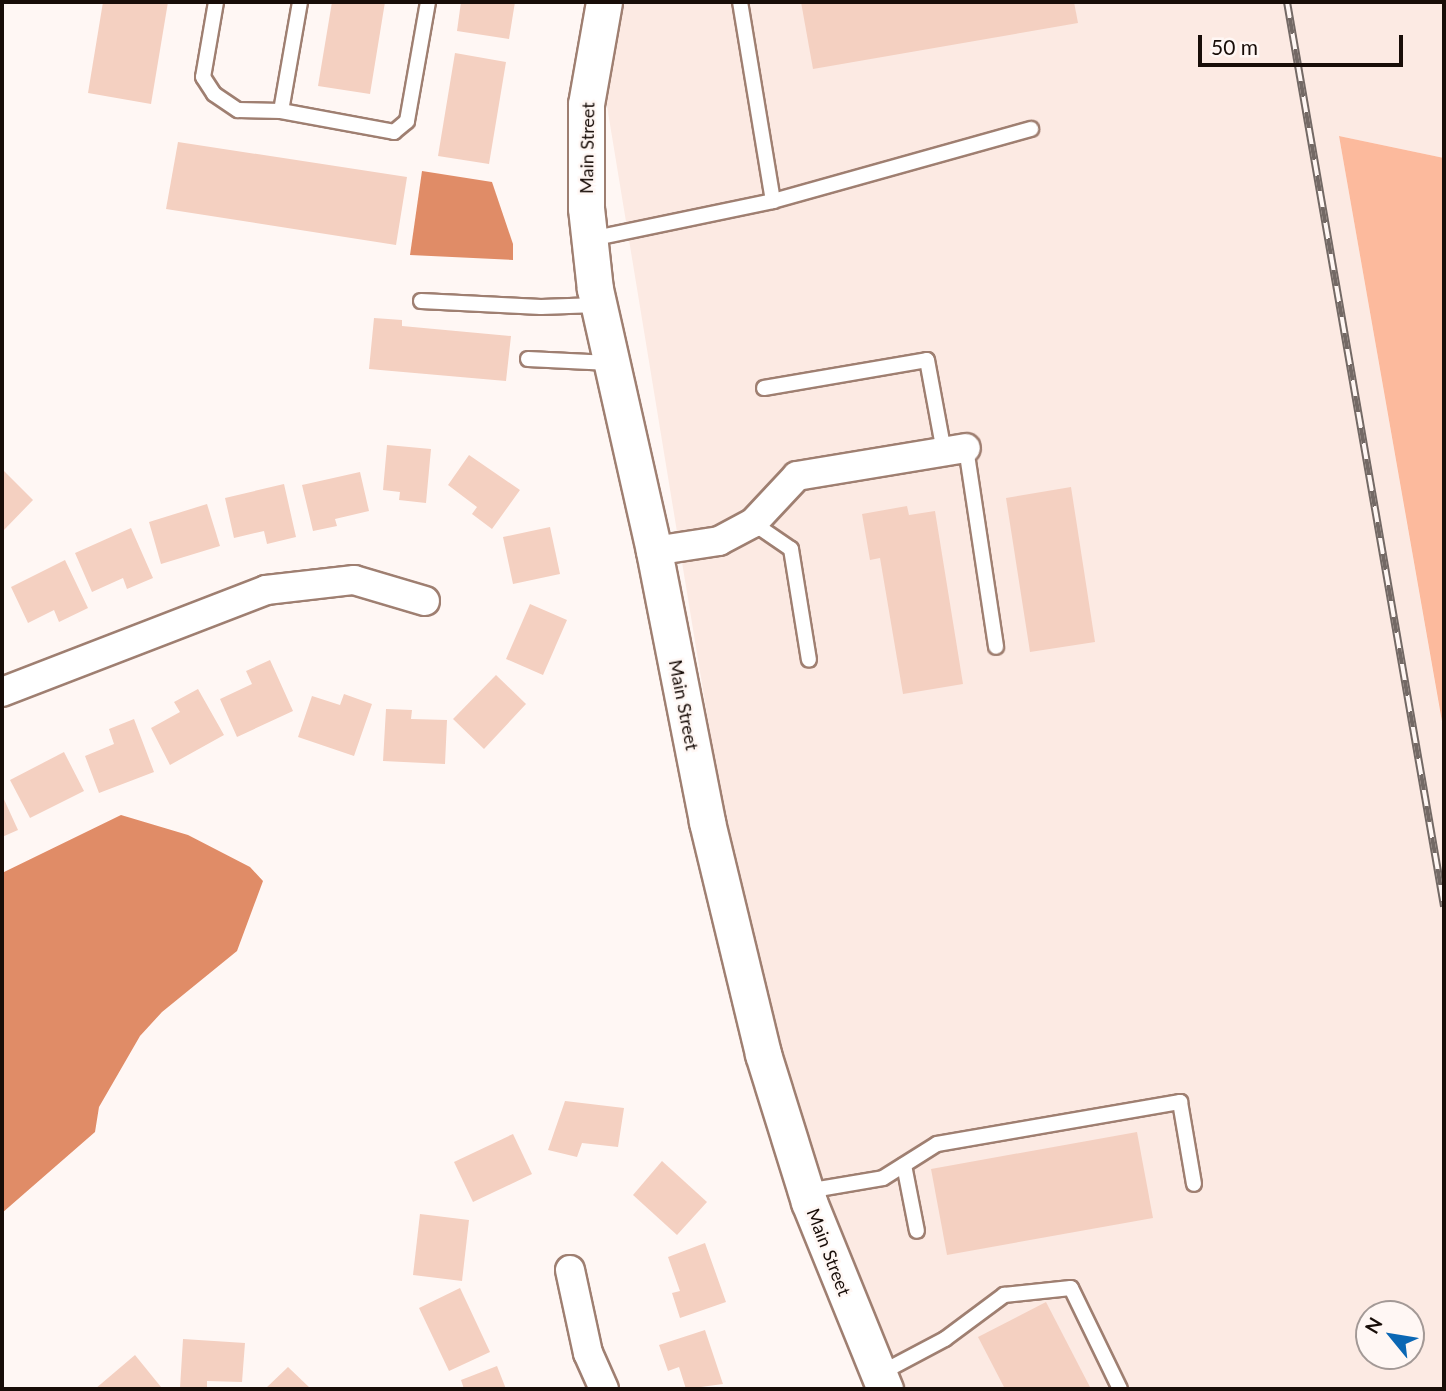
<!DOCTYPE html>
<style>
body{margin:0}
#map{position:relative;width:1446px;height:1391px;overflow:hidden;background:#fff7f4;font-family:Lato,sans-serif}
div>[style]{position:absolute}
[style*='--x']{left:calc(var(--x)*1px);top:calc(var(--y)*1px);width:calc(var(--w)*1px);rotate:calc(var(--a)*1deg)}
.built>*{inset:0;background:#fceae3}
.green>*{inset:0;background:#fcba9d}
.water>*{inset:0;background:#e08c67}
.building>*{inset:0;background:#f4d0c1}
.roads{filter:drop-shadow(2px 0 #9f7f71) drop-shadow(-2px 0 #9f7f71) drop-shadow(0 2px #9f7f71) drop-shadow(0 -2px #9f7f71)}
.service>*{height:14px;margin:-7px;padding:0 7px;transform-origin:7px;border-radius:7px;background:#fff}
.minor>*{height:28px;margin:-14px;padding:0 14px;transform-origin:14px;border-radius:14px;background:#fff}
.tertiary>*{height:35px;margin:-17.5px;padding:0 17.5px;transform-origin:17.5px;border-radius:17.5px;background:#fff}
.rail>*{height:8px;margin-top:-4px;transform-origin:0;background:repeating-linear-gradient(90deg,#fff7f4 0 16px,#736965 0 32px);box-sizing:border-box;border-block:2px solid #736965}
span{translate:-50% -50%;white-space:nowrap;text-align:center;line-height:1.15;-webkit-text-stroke:5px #fff7f4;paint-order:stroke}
.street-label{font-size:18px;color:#180d08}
.frame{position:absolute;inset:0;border:4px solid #180d08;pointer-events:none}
.north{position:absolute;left:1355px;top:1300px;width:70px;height:70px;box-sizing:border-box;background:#fff7f4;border:2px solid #a39996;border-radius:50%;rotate:300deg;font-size:19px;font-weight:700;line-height:28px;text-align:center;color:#180d08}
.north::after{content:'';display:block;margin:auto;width:24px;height:32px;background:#0b67b4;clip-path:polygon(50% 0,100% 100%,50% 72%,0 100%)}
.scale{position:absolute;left:1198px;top:35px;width:205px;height:32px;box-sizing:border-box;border:4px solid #180d08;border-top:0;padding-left:9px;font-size:21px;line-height:24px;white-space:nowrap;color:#180d08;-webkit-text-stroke:5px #fff7f4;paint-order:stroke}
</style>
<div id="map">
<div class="built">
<div style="clip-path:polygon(evenodd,596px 2px,1444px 2px,1444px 158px,1339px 136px,1444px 734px,1444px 1389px,900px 1389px,811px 1200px,728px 842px,593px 21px,596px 2px,1369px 1314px,1411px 1314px,1411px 1356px,1369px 1356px,1369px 1314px)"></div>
</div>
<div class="green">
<div style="clip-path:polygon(1339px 136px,1444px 158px,1444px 734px,1444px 733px)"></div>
</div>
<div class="water">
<div style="clip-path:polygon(422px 171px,492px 182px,513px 244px,513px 260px,410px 255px)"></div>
<div style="clip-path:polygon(121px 815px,188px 835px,250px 867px,263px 881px,237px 951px,162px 1012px,140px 1036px,99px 1107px,95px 1132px,2px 1213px,2px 873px)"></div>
</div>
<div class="building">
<div style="clip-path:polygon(103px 2px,168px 2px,151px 104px,88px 93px)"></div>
<div style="clip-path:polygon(332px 2px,385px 2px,370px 94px,318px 86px)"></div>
<div style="clip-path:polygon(461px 2px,515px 2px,509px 39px,457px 31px)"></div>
<div style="clip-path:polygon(801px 2px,1074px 2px,1078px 23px,813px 69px)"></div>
<div style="clip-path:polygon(455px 53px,506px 62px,489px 164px,438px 156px)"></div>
<div style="clip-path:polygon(178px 142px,407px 177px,396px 245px,166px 209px)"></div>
<div style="clip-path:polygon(374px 318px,402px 320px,402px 326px,511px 336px,506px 381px,369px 369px)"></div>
<div style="clip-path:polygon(387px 445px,431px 449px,426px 503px,399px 500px,400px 492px,383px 490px)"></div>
<div style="clip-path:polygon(469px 455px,520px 490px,492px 529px,472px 514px,477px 507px,448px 485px)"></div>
<div style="clip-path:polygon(2px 469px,33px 500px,2px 532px)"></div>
<div style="clip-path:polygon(360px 472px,369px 511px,335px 519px,337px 526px,313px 531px,302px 485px)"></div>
<div style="clip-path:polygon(284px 484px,296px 537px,267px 544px,264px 531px,234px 538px,225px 498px)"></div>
<div style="clip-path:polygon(1071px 487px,1095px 642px,1030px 652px,1006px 498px)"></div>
<div style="clip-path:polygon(207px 504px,220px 546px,161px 564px,149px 522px)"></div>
<div style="clip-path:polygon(907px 506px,909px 515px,935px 511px,963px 684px,903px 694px,880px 558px,870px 560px,862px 514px)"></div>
<div style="clip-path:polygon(550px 527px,560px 574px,513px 584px,503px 537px)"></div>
<div style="clip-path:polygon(131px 528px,153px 578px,127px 589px,123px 578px,92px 592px,75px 553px)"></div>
<div style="clip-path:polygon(65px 560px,88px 608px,59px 622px,54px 610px,28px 623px,11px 587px)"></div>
<div style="clip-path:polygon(530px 604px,567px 620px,543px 675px,506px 659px)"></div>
<div style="clip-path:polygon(270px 660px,293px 711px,237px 737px,220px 699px,252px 684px,246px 671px)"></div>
<div style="clip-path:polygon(496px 675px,526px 704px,484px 749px,453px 719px)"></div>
<div style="clip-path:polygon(198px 689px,224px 735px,170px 765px,151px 728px,180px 712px,174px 702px)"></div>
<div style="clip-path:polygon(344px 694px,372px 704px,354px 756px,298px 737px,312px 696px,340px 705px)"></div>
<div style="clip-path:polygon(386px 709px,412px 710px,411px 719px,447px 720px,445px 764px,383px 761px)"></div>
<div style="clip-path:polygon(134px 719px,154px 772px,99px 793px,85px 756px,114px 744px,109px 729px)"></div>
<div style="clip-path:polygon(64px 752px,84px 791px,30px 818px,10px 780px)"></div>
<div style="clip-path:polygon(2px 795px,18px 830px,2px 837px)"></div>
<div style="clip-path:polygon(565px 1101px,624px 1108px,618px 1147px,582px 1143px,577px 1157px,548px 1150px)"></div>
<div style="clip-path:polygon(1137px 1132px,1153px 1218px,947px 1255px,931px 1169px)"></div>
<div style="clip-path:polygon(513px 1134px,532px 1174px,473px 1202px,454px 1162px)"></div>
<div style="clip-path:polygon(662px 1161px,707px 1202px,677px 1235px,633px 1195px)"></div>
<div style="clip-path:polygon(420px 1214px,469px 1220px,462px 1281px,413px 1275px)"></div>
<div style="clip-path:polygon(705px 1243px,726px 1302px,680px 1318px,672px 1293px,680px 1291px,668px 1257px)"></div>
<div style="clip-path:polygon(460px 1288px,490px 1352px,449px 1371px,419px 1308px)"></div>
<div style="clip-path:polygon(1046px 1302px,1091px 1389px,1005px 1389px,978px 1337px)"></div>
<div style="clip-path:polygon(705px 1330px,723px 1384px,686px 1389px,679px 1367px,668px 1371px,659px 1345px)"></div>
<div style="clip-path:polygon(183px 1339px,245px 1343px,242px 1382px,207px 1381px,207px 1389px,180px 1388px)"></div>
<div style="clip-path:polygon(135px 1355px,161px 1387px,95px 1389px)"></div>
<div style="clip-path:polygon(497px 1366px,506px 1389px,464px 1389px,461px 1380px)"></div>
<div style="clip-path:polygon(288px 1367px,311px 1389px,265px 1389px)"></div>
</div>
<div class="roads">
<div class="service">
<div style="--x:216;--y:2;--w:76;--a:99.8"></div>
<div style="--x:203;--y:77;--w:20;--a:57"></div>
<div style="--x:214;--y:94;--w:29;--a:34"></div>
<div style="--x:238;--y:110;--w:43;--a:1.3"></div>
<div style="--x:281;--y:111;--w:111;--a:-80.1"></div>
<div style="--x:281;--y:111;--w:115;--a:10.5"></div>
<div style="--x:394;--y:132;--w:17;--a:-40"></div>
<div style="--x:407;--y:121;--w:121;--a:-80"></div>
<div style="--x:773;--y:201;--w:268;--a:-15.6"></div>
<div style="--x:591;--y:239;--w:186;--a:-11.8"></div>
<div style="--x:773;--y:201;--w:202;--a:-99.4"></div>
<div style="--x:421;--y:301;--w:120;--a:2.9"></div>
<div style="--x:541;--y:307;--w:56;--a:-2"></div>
<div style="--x:528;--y:359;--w:82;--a:2.8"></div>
<div style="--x:764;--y:388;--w:165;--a:-9.7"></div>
<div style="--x:927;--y:360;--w:94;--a:79.5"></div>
<div style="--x:966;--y:448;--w:201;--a:81.4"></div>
<div style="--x:753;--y:523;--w:46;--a:34.4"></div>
<div style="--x:791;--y:549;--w:112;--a:80.8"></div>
<div style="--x:904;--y:1165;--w:67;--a:78.9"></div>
<div style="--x:807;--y:1191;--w:77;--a:-9.7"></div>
<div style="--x:883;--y:1178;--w:64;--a:-32.2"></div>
<div style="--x:937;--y:1144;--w:247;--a:-9.8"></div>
<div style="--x:1180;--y:1102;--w:83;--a:80.3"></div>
<div style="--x:879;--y:1374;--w:75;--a:-27.9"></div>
<div style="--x:945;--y:1339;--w:74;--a:-36.7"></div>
<div style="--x:1004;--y:1295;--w:67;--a:-6"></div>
<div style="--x:1071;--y:1288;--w:112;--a:64.1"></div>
</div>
<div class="minor">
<div style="--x:654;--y:551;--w:66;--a:-8.7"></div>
<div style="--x:719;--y:541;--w:38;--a:-28"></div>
<div style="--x:753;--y:523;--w:64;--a:-46.9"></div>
<div style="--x:797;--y:476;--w:171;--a:-9.4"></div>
<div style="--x:2;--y:692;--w:283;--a:-21.1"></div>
<div style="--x:266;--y:590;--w:89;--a:-6.5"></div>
<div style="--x:354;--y:580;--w:74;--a:16.5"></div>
<div style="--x:570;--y:1270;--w:85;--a:77.8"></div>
<div style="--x:588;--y:1353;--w:39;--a:66"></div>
</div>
<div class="tertiary">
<div style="--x:604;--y:2;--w:104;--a:100"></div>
<div style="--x:586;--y:104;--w:104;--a:90"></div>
<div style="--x:586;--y:208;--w:81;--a:83.7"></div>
<div style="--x:595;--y:289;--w:269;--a:77.3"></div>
<div style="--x:654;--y:551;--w:276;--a:78.9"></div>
<div style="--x:707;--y:822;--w:239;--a:76.4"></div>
<div style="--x:763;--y:1054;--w:155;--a:72.7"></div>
<div style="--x:809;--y:1202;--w:202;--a:67.9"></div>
</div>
</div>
<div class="rail">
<div style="--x:1287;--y:2;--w:918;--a:80.15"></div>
</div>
<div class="street-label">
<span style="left:587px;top:148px;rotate:-89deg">Main Street</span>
<span style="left:684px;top:705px;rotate:79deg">Main Street</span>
<span style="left:829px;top:1252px;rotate:69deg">Main Street</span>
</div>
<div class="frame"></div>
<div class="north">N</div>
<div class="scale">50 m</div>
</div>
